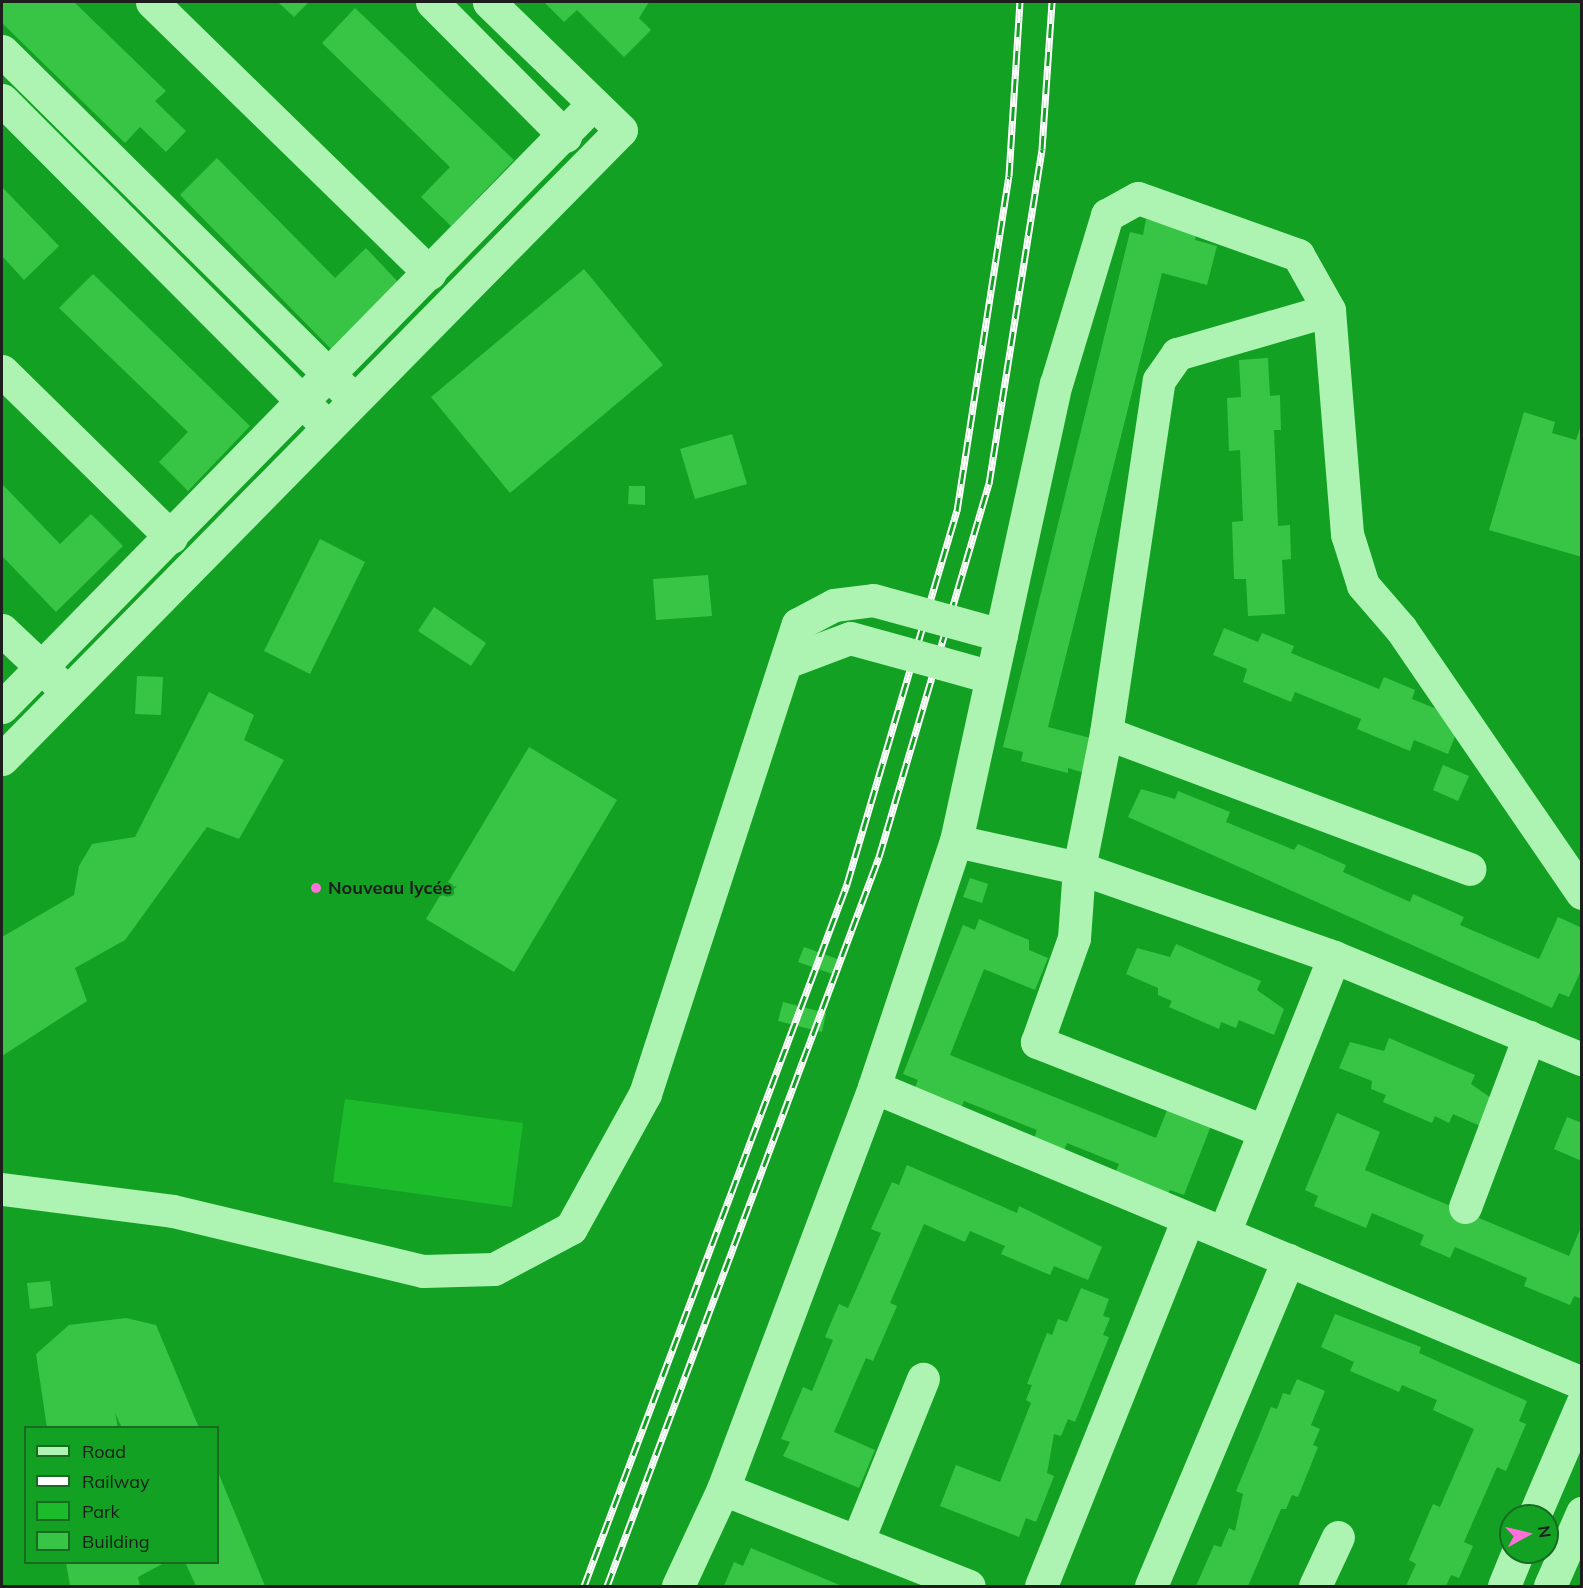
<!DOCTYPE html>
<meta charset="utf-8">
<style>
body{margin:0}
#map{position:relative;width:1583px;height:1588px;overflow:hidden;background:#13a123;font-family:Mulish,sans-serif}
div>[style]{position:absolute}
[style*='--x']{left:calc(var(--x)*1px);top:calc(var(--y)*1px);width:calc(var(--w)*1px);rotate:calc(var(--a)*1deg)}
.green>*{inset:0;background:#1bbb2b}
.building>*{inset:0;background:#38c546}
.minor>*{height:33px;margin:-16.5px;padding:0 16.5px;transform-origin:16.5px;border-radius:16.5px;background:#adf4b3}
.rail>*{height:7px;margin-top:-3.5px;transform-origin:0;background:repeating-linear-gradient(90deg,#13a123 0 14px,#fff 0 28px);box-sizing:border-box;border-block:2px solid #fff}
.minor-bridge>*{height:33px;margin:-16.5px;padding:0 16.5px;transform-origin:16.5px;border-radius:16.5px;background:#adf4b3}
.dots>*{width:16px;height:16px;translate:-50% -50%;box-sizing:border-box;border:3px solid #13a123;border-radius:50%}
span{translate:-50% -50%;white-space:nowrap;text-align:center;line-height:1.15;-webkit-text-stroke:5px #13a123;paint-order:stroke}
.poi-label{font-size:18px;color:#1d1d1d;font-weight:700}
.left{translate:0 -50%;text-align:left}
.frame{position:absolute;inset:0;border:3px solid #1d1d1d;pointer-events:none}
.legend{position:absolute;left:24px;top:1426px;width:195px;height:138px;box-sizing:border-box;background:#13a123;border:2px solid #176c21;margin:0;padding:8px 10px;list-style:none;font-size:18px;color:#1d1d1d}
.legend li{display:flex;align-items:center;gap:12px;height:30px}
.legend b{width:30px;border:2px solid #176c21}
.north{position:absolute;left:1499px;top:1504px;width:60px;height:60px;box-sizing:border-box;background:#13a123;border:2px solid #176c21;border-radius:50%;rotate:82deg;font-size:16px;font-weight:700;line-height:24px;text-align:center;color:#1d1d1d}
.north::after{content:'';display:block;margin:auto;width:21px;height:27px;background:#ff70da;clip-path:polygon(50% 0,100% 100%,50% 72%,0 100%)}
</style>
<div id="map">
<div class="green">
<div style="clip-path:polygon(345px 1099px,523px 1123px,512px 1207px,333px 1182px)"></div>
</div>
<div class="building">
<div style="clip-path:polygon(2px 2px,74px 2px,166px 91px,155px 101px,186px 131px,166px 152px,140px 127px,125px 143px,2px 23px)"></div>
<div style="clip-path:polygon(278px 2px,309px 2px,294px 17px)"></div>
<div style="clip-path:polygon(544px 2px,649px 2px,639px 18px,651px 30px,624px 57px,577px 10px,564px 22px)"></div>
<div style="clip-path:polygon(355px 8px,514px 160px,451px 226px,421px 197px,450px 167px,322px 43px)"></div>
<div style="clip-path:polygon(217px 158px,335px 278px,366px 248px,399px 283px,331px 349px,180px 195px)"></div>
<div style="clip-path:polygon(2px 187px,59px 246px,24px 280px,2px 256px)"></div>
<div style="clip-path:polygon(1146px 219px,1197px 232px,1195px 240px,1217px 246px,1207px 285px,1162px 273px,1048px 727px,1094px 739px,1085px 773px,1068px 768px,1068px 773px,1021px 761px,1023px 752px,1003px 747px,1130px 232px,1143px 235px)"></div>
<div style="clip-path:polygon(584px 269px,663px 365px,510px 493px,431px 397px)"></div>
<div style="clip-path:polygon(93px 274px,250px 426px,188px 491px,159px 462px,188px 432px,59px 308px)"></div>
<div style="clip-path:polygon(1268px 358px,1270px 396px,1280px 395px,1281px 430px,1274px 430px,1278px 526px,1290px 525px,1291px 559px,1282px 560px,1285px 614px,1248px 616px,1246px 579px,1234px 579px,1232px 522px,1243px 521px,1240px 450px,1229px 451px,1227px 398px,1241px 397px,1239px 360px)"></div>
<div style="clip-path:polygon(1524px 412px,1555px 422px,1552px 433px,1576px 440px,1582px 423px,1582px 557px,1489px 530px)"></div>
<div style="clip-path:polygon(732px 434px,747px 484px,695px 499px,680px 449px)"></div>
<div style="clip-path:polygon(2px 484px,60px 544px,91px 514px,123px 546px,56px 612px,2px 556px)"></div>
<div style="clip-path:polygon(629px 486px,645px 486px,645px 505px,628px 504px)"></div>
<div style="clip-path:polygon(320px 539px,365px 562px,310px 674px,264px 651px)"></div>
<div style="clip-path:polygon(708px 575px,712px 616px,656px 620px,653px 579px)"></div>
<div style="clip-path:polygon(434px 607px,486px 643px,471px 666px,418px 631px)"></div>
<div style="clip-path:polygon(1224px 628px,1258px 642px,1262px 633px,1294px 646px,1291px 653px,1379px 689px,1384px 677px,1415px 690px,1412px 699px,1462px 719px,1448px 754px,1414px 740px,1410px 751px,1357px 729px,1361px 719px,1295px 692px,1291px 702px,1243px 682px,1247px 669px,1213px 655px)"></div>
<div style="clip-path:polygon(137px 676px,163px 677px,161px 715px,135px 714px)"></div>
<div style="clip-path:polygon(209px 692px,254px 715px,244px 740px,284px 760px,239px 839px,207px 827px,125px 940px,75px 968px,87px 1001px,2px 1056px,2px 937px,74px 895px,79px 866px,92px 844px,135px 837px)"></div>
<div style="clip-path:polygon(529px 747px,617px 800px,514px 972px,426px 919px)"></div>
<div style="clip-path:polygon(1443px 765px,1469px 776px,1458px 801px,1433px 790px)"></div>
<div style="clip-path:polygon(1141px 789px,1175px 799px,1178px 791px,1230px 812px,1226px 822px,1294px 850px,1298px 844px,1346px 865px,1343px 872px,1410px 902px,1413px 894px,1464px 917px,1460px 925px,1539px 959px,1558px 917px,1582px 928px,1582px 968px,1569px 997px,1559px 993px,1552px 1008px,1128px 817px)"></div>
<div style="clip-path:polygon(970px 878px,988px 884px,982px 903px,963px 897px)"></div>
<div style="clip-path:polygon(979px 919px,1029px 940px,1029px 950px,1048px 958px,1035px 990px,984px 969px,950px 1055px,1156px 1138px,1171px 1100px,1214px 1118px,1184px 1195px,1170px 1190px,1166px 1200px,1113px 1178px,1119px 1164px,1067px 1143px,1063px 1153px,1033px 1141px,1037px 1130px,964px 1101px,961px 1108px,914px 1090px,918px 1080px,903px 1074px,963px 925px,975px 930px)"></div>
<div style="clip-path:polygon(1176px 944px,1261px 981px,1257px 990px,1284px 1009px,1274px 1035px,1239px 1020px,1236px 1028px,1221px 1022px,1219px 1029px,1169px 1007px,1172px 1001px,1158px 995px,1158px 988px,1126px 974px,1137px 948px,1170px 957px)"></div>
<div style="clip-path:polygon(804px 947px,843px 961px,838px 976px,798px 962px)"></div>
<div style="clip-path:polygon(783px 1002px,826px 1013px,822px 1032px,778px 1021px)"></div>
<div style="clip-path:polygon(1389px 1038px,1475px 1075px,1471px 1084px,1498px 1103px,1487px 1129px,1453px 1114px,1449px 1123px,1435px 1116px,1432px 1123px,1383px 1102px,1386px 1095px,1371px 1089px,1372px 1081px,1339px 1068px,1350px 1042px,1384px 1051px)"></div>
<div style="clip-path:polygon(1337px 1113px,1380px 1132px,1365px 1170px,1569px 1256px,1582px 1225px,1582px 1299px,1574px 1296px,1570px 1305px,1524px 1286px,1527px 1278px,1455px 1247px,1450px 1258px,1420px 1245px,1424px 1235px,1372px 1213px,1366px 1228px,1314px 1206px,1318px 1196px,1305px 1190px)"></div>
<div style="clip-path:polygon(1567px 1117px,1582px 1123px,1582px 1161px,1554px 1149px)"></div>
<div style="clip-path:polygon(907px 1165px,1017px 1213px,1019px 1206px,1102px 1247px,1088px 1280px,1054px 1266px,1050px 1275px,1001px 1254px,1005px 1246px,970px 1231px,965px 1242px,924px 1224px,890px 1303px,897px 1306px,873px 1361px,866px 1358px,834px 1432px,875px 1450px,859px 1488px,783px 1456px,790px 1442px,781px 1439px,803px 1387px,812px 1391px,833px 1340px,825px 1337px,839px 1304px,848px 1308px,881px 1233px,871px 1229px,892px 1182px,899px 1185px)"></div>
<div style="clip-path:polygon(50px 1281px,53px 1306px,30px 1309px,27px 1283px)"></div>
<div style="clip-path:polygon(1081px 1288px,1109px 1299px,1103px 1316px,1110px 1318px,1103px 1335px,1109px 1337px,1075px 1422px,1068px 1419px,1061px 1436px,1054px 1434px,1047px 1473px,1054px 1476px,1036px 1522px,1026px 1518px,1019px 1537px,940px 1506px,956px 1465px,1000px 1482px,1031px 1403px,1026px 1400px,1032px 1385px,1027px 1384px,1047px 1333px,1052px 1335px,1058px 1319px,1067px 1322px)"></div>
<div style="clip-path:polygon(1335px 1314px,1421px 1347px,1419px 1353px,1527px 1401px,1519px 1421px,1526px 1424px,1506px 1471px,1497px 1467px,1464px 1542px,1473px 1546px,1459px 1578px,1451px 1575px,1446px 1586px,1406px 1586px,1416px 1564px,1409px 1560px,1433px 1504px,1440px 1507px,1474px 1429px,1433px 1410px,1437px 1400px,1402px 1385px,1399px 1392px,1350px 1371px,1354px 1362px,1321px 1347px)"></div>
<div style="clip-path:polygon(126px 1318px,156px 1325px,199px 1428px,122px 1428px,115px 1413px,118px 1428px,47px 1428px,36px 1354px,69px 1325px)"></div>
<div style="clip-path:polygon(1297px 1379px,1325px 1391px,1311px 1425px,1320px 1429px,1313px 1445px,1318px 1447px,1298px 1497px,1292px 1495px,1286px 1509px,1281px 1509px,1248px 1586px,1196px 1586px,1214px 1545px,1221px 1547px,1229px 1528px,1235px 1531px,1243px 1494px,1236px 1491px,1271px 1407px,1277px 1409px,1283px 1393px,1290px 1395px)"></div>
<div style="clip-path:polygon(218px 1472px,265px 1586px,196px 1586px,185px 1562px,218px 1562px)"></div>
<div style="clip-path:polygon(751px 1548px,842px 1586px,724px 1586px,734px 1562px,743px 1566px)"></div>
<div style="clip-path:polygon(66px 1562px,166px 1562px,138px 1577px,140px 1586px,70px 1586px)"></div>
</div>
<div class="minor">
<div style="--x:152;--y:2;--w:388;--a:44.3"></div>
<div style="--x:432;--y:2;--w:189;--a:45.2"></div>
<div style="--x:2;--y:51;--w:480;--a:44.7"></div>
<div style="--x:2;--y:100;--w:448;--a:45.1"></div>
<div style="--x:2;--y:371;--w:237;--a:44.5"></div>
<div style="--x:950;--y:621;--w:53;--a:15.4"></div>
<div style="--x:2;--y:630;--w:76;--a:43.4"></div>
<div style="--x:786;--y:662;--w:68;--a:-20.6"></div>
<div style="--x:941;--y:663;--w:52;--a:15.6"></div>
<div style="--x:2;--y:707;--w:844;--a:-45.58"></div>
<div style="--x:1106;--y:733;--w:388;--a:20.5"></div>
<div style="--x:2;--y:759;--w:882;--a:-45.46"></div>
<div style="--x:621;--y:130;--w:184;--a:-135.9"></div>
<div style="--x:956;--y:841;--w:468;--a:-77.7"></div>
<div style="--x:1056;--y:384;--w:177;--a:-73.2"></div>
<div style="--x:1107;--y:215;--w:35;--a:-29"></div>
<div style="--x:1138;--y:198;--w:170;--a:19.6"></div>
<div style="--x:1298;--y:255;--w:63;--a:60.6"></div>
<div style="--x:1329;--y:310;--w:225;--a:85.4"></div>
<div style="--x:1347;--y:534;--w:53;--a:72.6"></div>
<div style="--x:1363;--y:585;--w:58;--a:49.2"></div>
<div style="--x:1401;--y:629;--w:320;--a:55.6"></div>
<div style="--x:874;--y:1087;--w:259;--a:-71.6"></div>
<div style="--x:956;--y:841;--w:126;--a:12.4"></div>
<div style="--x:1079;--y:868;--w:270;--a:19.2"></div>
<div style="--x:1334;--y:957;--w:268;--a:22.4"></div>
<div style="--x:1264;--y:1131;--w:244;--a:-158.6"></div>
<div style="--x:1037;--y:1042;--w:110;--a:-70.4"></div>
<div style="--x:1074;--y:938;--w:70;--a:-85.9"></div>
<div style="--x:1079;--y:868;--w:138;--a:-78.7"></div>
<div style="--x:1106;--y:733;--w:357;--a:-81.5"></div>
<div style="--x:1159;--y:380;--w:32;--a:-55"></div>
<div style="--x:1177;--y:354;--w:158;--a:-16.1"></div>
<div style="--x:2;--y:1189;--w:172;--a:7.3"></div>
<div style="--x:173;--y:1211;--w:257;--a:13.5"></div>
<div style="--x:423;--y:1271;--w:71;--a:-1.6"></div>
<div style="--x:494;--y:1269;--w:87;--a:-28"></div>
<div style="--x:571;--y:1228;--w:153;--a:-61.1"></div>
<div style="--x:645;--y:1094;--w:494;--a:-72"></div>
<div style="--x:798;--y:624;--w:41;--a:-27.8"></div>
<div style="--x:834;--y:605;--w:39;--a:-7"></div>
<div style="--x:1465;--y:1207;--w:182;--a:-69.4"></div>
<div style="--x:1224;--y:1233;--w:297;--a:-68.3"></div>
<div style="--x:723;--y:1489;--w:264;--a:21.5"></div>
<div style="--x:1534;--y:1516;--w:122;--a:-66.8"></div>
<div style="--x:857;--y:1542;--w:176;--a:-68"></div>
<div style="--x:678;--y:1586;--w:107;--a:-65.1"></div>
<div style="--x:723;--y:1489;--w:429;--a:-69.4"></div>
<div style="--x:874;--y:1087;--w:767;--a:22.69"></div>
<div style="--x:1041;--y:1586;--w:393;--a:-68.2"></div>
<div style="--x:1151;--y:1586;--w:354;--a:-67.2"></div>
<div style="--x:1315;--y:1586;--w:54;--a:-64.9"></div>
<div style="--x:1504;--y:1586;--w:37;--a:-68"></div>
<div style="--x:1550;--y:1586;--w:80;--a:-66.3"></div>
</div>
<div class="rail">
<div style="--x:584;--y:1586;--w:750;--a:-69.46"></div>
<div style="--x:847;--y:884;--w:389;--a:-73.6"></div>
<div style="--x:957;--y:511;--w:339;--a:-81.2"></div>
<div style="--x:1009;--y:176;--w:174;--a:-86.4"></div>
<div style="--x:607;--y:1586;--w:778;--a:-69.54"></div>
<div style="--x:879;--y:857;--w:389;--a:-73.6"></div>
<div style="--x:989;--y:484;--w:339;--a:-81"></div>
<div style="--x:1042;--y:149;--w:147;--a:-86.1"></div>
</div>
<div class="minor-bridge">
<div style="--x:873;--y:600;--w:80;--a:15.3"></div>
<div style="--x:850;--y:638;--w:94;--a:15.4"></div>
</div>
<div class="dots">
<div style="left:316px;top:888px;background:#ff70da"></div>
</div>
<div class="poi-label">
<span class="left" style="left:328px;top:888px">Nouveau lycée</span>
</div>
<div class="frame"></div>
<ul class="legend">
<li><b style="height:8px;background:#adf4b3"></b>Road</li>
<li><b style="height:8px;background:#fff"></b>Railway</li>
<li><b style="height:16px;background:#1bbb2b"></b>Park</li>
<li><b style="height:16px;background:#38c546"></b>Building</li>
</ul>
<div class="north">N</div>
</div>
